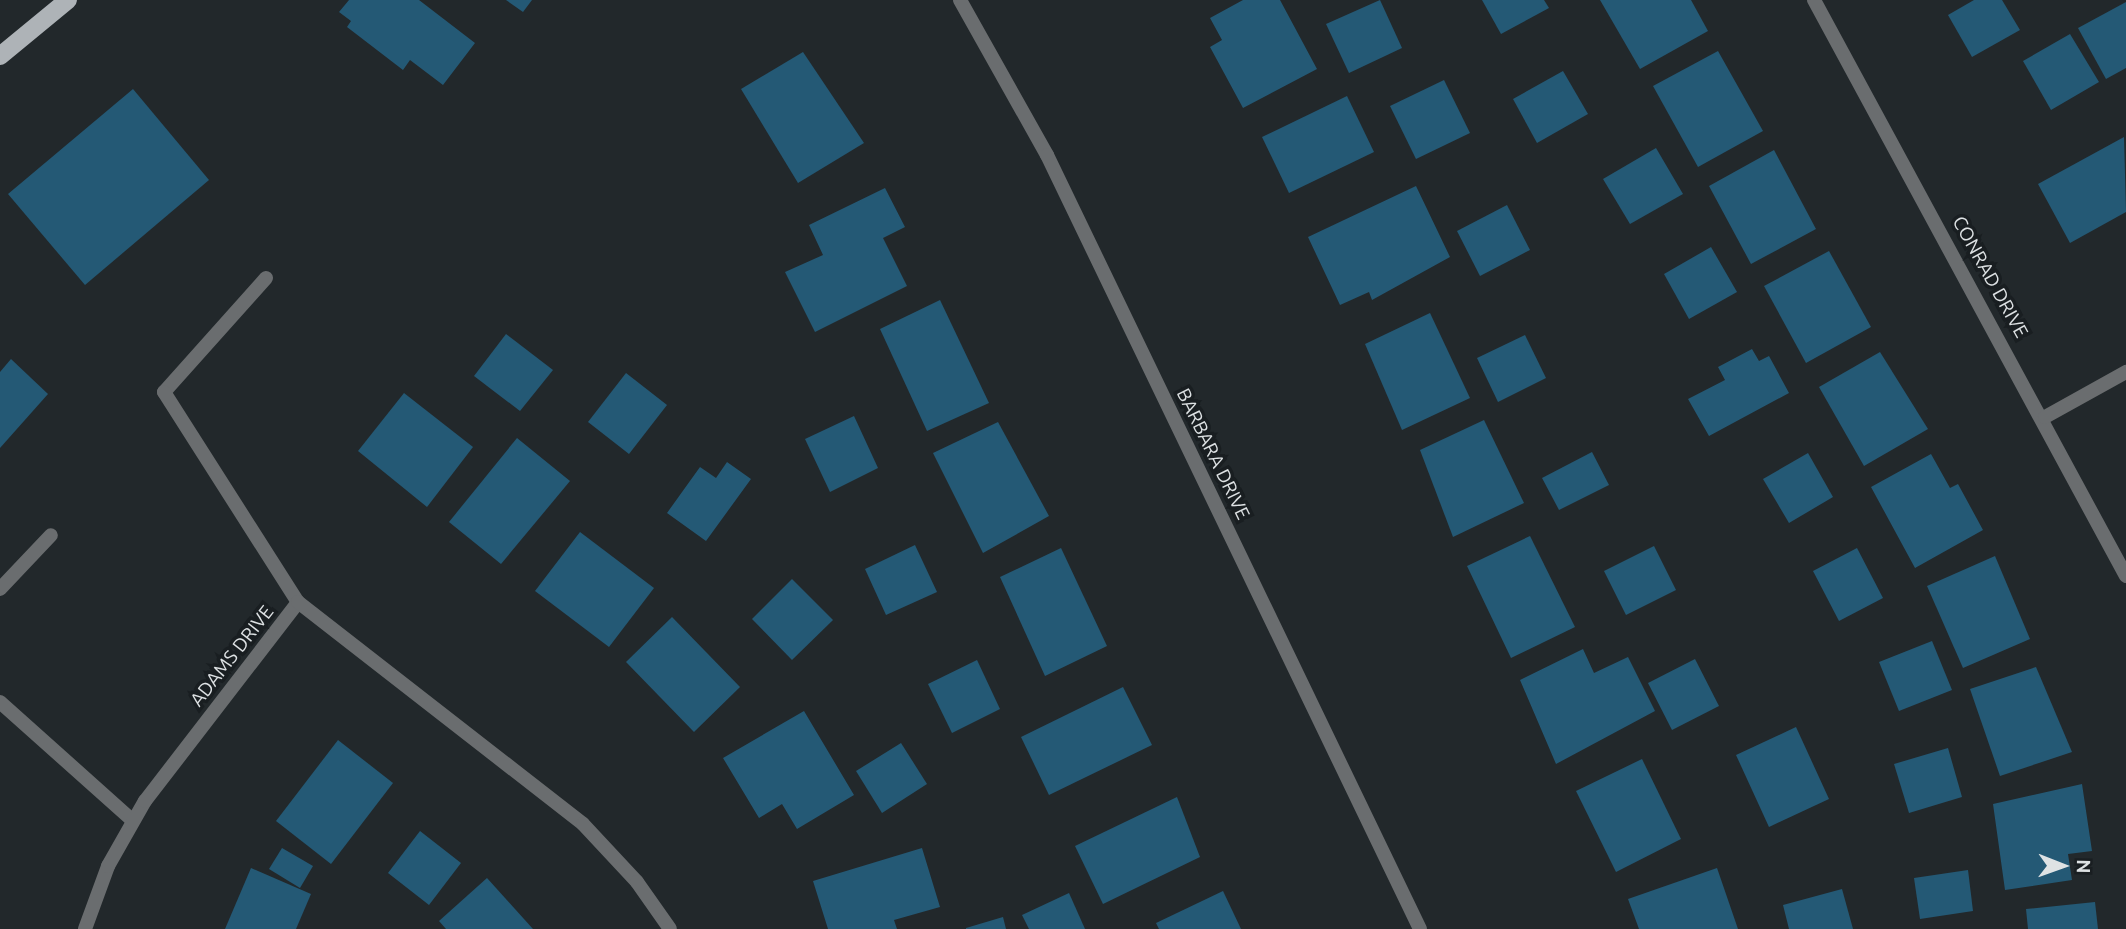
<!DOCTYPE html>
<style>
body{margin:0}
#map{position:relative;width:2126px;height:929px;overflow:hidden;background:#22282b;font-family:Ubuntu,sans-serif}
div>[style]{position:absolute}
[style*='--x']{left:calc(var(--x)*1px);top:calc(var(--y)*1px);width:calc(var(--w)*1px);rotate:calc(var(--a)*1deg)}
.building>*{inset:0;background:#245975}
.service>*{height:14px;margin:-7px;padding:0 7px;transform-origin:7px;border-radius:7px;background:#6a6d6f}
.minor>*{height:14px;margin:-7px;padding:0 7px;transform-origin:7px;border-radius:7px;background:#6a6d6f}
.primary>*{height:18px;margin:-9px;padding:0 9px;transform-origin:9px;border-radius:9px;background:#aeb3b7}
span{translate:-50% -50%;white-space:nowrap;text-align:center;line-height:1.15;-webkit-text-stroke:7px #191e21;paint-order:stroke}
.street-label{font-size:19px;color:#dee2e4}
.north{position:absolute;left:2028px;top:831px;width:70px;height:70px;-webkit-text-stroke:5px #191e21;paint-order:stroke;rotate:91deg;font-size:19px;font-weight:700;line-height:28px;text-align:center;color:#dee2e4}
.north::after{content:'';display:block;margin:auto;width:24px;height:32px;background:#dee2e4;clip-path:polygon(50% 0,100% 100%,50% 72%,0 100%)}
</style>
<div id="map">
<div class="building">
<div style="clip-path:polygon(349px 0,419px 0,475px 43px,443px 85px,410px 60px,403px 70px,347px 27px,351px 21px,339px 12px)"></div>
<div style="clip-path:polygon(506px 0,532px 0,523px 12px)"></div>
<div style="clip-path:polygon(1243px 0,1280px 0,1317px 69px,1243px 108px,1210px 47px,1222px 40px,1210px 18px)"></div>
<div style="clip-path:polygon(1380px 0,1402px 48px,1349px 73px,1326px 24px)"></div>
<div style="clip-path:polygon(1482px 0,1544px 0,1549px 8px,1501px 34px)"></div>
<div style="clip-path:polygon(1600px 0,1691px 0,1708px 31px,1640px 69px)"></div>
<div style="clip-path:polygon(1974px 0,2002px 0,2020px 30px,1972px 57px,1948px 15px)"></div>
<div style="clip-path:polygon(2126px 2px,2126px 68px,2106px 79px,2078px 28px)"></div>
<div style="clip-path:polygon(2070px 34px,2099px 82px,2051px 110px,2023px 61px)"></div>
<div style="clip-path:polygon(1718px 51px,1763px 131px,1698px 167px,1653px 86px)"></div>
<div style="clip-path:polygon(803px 52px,864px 143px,798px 183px,741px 89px)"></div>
<div style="clip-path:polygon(1563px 71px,1588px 114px,1537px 143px,1513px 99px)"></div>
<div style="clip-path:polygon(1444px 80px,1470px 133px,1416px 159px,1390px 106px)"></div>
<div style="clip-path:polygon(133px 89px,209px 180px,85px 285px,8px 194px)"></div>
<div style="clip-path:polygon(1347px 96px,1374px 152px,1289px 193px,1262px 137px)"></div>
<div style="clip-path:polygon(2124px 137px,2126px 212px,2070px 243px,2038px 184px)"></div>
<div style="clip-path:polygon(1656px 148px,1683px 194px,1630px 224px,1603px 179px)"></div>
<div style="clip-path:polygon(1774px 150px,1816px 229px,1751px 264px,1709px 186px)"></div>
<div style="clip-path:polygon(1416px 186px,1450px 257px,1372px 300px,1369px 292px,1340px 305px,1308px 237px)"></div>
<div style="clip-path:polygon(885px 188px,905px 227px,883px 238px,907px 286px,815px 332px,785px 272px,823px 255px,809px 225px)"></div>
<div style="clip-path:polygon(1507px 205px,1530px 250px,1480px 276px,1457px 231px)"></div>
<div style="clip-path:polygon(1711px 247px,1737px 292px,1689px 319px,1664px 274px)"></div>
<div style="clip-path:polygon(1829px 251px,1871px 327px,1806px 363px,1764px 286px)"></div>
<div style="clip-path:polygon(940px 300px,989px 403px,927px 431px,880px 329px)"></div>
<div style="clip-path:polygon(1430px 313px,1470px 398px,1402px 430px,1365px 344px)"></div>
<div style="clip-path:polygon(506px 334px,553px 370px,520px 411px,474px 376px)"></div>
<div style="clip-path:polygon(1525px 335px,1546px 378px,1498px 402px,1477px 358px)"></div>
<div style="clip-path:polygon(1752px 349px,1759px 361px,1769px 356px,1789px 393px,1709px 436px,1688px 399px,1725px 380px,1718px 367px)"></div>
<div style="clip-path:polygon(1880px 352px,1928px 429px,1864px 466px,1819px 387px)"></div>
<div style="clip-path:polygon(11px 359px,48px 394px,0 448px,0 372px)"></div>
<div style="clip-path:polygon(626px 373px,667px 405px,629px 454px,588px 422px)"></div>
<div style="clip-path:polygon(404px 393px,473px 447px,427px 507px,358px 451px)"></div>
<div style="clip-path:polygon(854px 416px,878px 468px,830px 492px,805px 439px)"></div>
<div style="clip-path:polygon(1484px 420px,1524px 503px,1453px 537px,1420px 450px)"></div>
<div style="clip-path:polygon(998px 422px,1049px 516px,983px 553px,933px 453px)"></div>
<div style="clip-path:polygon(517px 438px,570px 481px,501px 564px,449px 522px)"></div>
<div style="clip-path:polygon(1592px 452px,1609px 485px,1559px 510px,1542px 478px)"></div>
<div style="clip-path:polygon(1808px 453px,1833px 497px,1789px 523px,1763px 479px)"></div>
<div style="clip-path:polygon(1931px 454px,1950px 488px,1958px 484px,1983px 530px,1915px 568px,1871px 487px)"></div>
<div style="clip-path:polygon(727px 462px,751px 479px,706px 541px,667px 513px,700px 467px,716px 478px)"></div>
<div style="clip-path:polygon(580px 532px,654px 588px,609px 647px,535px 591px)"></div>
<div style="clip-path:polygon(1530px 536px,1575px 627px,1511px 658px,1467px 566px)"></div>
<div style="clip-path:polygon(915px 545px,937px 592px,886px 615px,865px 569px)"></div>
<div style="clip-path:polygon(1654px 546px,1676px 590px,1626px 615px,1604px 571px)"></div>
<div style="clip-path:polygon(1061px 548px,1107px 646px,1045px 676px,1000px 577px)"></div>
<div style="clip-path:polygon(1857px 548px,1883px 598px,1839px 621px,1813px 571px)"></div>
<div style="clip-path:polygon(1995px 556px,2030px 639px,1963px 668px,1927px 586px)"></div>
<div style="clip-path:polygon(792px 579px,833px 620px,792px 660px,752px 619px)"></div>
<div style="clip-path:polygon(672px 617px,740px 687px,694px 732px,626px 662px)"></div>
<div style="clip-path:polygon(1932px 641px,1952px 690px,1899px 711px,1879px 662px)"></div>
<div style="clip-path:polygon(1583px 649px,1594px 673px,1628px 657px,1655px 711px,1556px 764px,1520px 680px)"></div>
<div style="clip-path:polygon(1695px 659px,1719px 706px,1672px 730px,1648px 683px)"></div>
<div style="clip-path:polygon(977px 660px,1000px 709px,952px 733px,928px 684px)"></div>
<div style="clip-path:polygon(2036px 667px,2072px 752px,2000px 776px,1970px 689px)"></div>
<div style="clip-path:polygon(1123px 687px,1152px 745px,1049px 795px,1021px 737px)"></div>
<div style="clip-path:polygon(804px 711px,854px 795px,797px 829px,782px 804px,759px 818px,723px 758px)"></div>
<div style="clip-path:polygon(1796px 727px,1829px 799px,1769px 827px,1736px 755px)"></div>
<div style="clip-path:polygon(338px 740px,393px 783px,331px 864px,276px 821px)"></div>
<div style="clip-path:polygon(901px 743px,927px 784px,882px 813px,856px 771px)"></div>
<div style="clip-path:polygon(1948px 748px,1962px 797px,1909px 813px,1894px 764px)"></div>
<div style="clip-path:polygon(1642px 759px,1681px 839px,1616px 872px,1576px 791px)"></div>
<div style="clip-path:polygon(2082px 784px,2092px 851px,2068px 854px,2072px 880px,2005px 890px,1993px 804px)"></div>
<div style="clip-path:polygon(1177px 797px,1200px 857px,1103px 904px,1075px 846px)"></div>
<div style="clip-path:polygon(420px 831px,461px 863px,429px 905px,388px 873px)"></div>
<div style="clip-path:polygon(282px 848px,313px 866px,300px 888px,269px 869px)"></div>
<div style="clip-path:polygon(922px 848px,940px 907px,894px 920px,897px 929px,828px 929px,813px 881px)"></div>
<div style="clip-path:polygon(251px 868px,311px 894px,296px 929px,225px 929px)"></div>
<div style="clip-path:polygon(1717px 868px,1738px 929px,1639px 929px,1628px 899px)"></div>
<div style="clip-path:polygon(1968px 870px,1973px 911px,1920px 919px,1914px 878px)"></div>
<div style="clip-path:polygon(487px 878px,533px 929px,446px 929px,439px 921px)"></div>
<div style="clip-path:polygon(1842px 889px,1853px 929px,1789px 929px,1783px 905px)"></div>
<div style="clip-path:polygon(1223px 891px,1241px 929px,1159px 929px,1156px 923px)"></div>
<div style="clip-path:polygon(1069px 893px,1085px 929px,1029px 929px,1022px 915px)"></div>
<div style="clip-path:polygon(2095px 902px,2098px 929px,2028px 929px,2026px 909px)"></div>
<div style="clip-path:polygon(1003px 917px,1006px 929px,966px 929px,966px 928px)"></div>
</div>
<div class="service">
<div style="--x:266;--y:278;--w:153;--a:131.8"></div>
<div style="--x:164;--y:392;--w:249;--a:57.5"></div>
<div style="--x:0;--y:589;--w:74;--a:-46.6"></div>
<div style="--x:0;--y:702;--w:178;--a:41.8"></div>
</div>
<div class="minor">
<div style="--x:960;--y:0;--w:178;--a:60.7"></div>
<div style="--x:1047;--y:155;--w:859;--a:64.27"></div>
<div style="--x:1814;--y:0;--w:655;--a:61.56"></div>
<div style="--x:2045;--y:417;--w:93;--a:-29.1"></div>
<div style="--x:85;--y:929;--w:67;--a:-69.9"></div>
<div style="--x:108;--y:866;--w:75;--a:-60.4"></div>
<div style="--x:145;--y:801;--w:251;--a:-52.4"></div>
<div style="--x:298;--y:602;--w:361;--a:37.9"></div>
<div style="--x:583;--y:824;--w:79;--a:47"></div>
<div style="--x:637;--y:882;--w:57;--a:54.9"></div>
</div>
<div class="primary">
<div style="--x:0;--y:56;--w:88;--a:-39.5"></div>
</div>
<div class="street-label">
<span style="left:1990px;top:277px;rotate:61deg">CONRAD DRIVE</span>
<span style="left:1213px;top:454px;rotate:64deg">BARBARA DRIVE</span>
<span style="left:232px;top:656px;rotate:-52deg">ADAMS DRIVE</span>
</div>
<div class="north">N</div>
</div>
